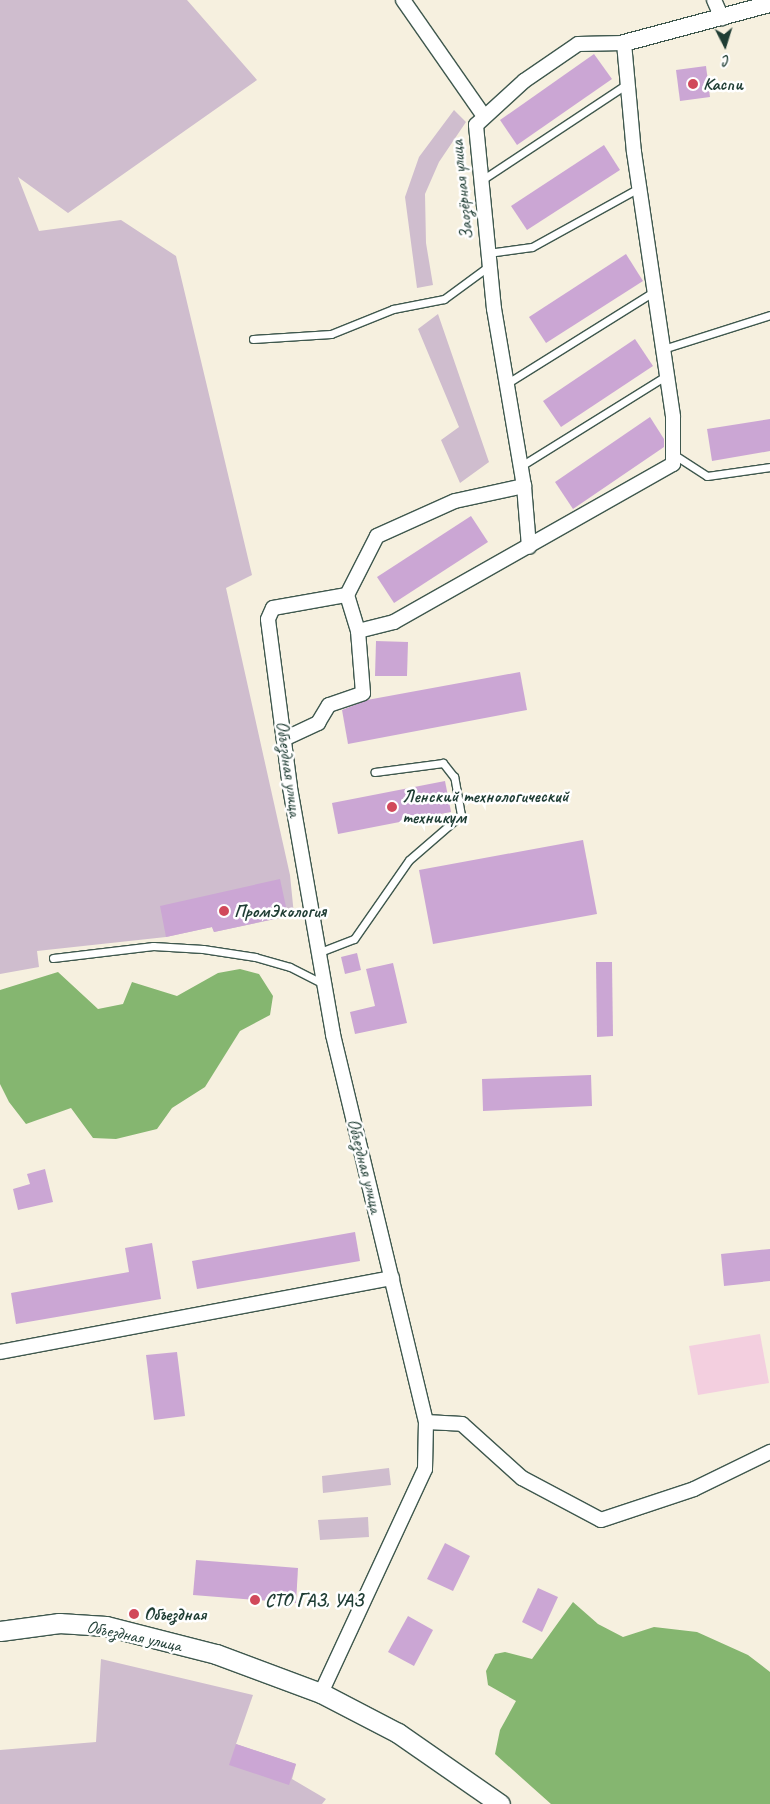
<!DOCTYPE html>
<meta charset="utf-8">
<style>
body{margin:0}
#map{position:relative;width:770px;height:1804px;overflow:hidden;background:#f6f0df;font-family:Caveat,sans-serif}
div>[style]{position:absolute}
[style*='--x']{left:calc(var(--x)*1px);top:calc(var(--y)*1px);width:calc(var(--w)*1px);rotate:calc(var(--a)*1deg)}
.built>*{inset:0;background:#f3cfdf}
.industrial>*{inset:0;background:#cfbdce}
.forest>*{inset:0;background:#85b670}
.building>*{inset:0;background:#cba6d4}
.roads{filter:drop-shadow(1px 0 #3f584e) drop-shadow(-1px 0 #3f584e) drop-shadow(0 1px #3f584e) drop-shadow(0 -1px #3f584e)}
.service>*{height:7px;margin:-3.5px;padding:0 3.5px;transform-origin:3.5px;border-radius:3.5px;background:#fff}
.minor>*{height:14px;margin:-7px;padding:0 7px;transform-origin:7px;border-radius:7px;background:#fff}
.tertiary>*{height:16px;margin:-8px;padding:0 8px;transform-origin:8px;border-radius:8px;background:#fff}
.secondary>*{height:19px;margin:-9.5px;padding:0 9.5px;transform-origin:9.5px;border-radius:9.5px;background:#fff}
.dots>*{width:14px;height:14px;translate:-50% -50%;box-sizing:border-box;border:2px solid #fff;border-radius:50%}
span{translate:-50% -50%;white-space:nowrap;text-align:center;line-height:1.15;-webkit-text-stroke:5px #fff;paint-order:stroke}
.poi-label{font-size:18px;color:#1f3d34;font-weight:700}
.left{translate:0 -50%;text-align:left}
.street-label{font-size:18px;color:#1f3d34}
.north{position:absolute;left:700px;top:20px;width:50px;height:50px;-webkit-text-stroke:4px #fff;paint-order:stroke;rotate:175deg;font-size:14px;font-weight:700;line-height:20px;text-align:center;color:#1f3d34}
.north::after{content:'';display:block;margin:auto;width:18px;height:22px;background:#1f3d34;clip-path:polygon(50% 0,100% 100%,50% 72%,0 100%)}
</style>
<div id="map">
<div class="built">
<div style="clip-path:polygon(760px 1334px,769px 1383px,698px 1395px,689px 1346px)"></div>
</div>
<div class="industrial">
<div style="clip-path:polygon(0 0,187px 0,257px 80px,68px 213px,18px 177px,39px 231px,121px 220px,176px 256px,252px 575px,226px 588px,290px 875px,294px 915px,214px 932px,212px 927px,166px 937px,37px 951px,39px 967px,0 974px)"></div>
<div style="clip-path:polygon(454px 110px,466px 122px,439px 162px,425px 194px,426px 243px,433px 285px,417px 288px,405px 197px,419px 157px)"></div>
<div style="clip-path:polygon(438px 314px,489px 462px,460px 483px,441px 440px,459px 427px,418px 329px)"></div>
<div style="clip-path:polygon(389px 1468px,391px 1485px,323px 1493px,322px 1476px)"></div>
<div style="clip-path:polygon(368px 1517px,369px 1537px,320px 1540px,318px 1520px)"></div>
<div style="clip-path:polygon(101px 1659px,253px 1695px,236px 1744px,296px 1764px,292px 1779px,326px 1799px,322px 1804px,0 1804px,0 1750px,96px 1742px)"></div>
</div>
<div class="forest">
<div style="clip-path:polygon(240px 969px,259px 974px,273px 996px,270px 1015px,240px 1031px,205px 1087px,172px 1108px,157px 1129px,116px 1139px,93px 1138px,71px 1108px,26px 1124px,9px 1102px,0 1084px,0 990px,58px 972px,98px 1009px,123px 1004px,132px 982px,177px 996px,218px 973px)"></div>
<div style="clip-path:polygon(573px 1602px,598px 1624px,623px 1637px,654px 1627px,697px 1632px,748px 1655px,770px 1672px,770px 1804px,551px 1804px,495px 1754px,500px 1730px,516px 1701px,488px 1685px,486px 1671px,495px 1654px,505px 1652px,532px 1659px)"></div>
</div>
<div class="building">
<div style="clip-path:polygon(594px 54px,612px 79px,517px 145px,500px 120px)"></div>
<div style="clip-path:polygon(706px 66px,710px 97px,680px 101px,676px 70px)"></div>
<div style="clip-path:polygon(604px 145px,620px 170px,527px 230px,511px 206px)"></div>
<div style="clip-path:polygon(626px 254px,643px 281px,546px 343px,529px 317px)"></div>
<div style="clip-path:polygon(635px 339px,653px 366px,561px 427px,543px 401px)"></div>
<div style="clip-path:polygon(650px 417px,664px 439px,664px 447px,573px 509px,555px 482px)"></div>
<div style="clip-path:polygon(770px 419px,770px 451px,712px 461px,707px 429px)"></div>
<div style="clip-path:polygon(471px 516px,488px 542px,394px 603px,377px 577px)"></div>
<div style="clip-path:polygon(376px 641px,408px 642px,407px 676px,375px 676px)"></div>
<div style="clip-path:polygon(520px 672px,527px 710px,348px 744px,342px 710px,367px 700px)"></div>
<div style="clip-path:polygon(445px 781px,451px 812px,338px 834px,332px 803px)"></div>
<div style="clip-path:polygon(583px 840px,597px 914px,433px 944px,419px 870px)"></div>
<div style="clip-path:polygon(280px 879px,288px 916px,214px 932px,212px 927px,166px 937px,160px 906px)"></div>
<div style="clip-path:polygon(357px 953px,361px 970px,345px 974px,341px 957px)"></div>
<div style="clip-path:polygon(596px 962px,612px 962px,613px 1036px,597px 1037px)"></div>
<div style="clip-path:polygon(393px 963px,407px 1023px,355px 1034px,350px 1012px,375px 1006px,366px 969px)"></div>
<div style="clip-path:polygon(591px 1075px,592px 1106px,483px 1111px,482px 1079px)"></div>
<div style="clip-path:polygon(45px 1169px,53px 1202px,18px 1210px,13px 1189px,30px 1184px,27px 1174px)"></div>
<div style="clip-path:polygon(355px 1232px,360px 1261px,197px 1289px,192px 1261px)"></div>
<div style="clip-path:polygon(152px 1243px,161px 1299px,16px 1324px,11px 1293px,129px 1272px,125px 1248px)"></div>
<div style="clip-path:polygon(770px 1249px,770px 1281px,724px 1286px,721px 1254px)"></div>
<div style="clip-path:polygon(177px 1352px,185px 1416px,154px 1420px,146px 1355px)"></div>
<div style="clip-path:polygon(445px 1543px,470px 1556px,453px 1591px,427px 1579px)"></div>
<div style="clip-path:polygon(196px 1560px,298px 1568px,296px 1603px,193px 1595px)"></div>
<div style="clip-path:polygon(538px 1588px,558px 1597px,542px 1632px,522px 1622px)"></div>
<div style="clip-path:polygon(408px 1616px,433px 1630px,414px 1666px,388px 1652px)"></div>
<div style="clip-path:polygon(236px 1744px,296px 1764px,289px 1785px,229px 1765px)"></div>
</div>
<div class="roads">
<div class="service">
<div style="--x:482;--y:180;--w:174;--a:-33.5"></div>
<div style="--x:488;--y:253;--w:44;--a:-7.8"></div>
<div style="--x:532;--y:247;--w:122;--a:-28.9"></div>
<div style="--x:253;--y:339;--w:78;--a:-3.7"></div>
<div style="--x:331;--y:334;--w:67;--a:-22"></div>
<div style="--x:393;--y:309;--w:52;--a:-11.1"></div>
<div style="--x:444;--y:299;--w:56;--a:-36.3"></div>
<div style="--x:663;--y:349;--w:112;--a:-17.6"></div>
<div style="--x:506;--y:384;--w:176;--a:-32"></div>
<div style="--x:673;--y:454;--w:40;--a:32.9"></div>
<div style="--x:707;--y:476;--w:64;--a:-8.1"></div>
<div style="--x:521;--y:466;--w:172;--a:-31.9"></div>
<div style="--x:320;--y:952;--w:36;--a:-21"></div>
<div style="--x:354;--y:939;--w:96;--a:-55.2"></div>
<div style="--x:409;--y:860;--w:69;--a:-40.9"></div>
<div style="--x:461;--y:815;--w:39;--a:-100"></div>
<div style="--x:454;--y:777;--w:18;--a:-128"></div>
<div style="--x:443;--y:763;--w:69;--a:172.5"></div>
<div style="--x:53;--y:958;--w:101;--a:-6.8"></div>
<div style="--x:153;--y:946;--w:50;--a:3.4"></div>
<div style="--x:203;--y:949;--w:53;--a:8.7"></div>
<div style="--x:255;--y:957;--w:36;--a:16"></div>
<div style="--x:290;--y:967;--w:39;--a:27"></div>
</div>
<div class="minor">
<div style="--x:403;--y:0;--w:141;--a:55.1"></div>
<div style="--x:714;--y:0;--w:20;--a:66"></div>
<div style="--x:524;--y:486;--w:61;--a:85.3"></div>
<div style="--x:284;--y:739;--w:38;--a:-25"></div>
<div style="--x:318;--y:723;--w:21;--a:-59"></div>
<div style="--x:329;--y:705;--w:36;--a:-19"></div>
<div style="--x:363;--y:693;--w:62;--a:-94.6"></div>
<div style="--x:0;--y:1352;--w:399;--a:-10.7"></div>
<div style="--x:426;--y:1422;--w:36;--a:3"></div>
<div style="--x:462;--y:1424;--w:81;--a:42"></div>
<div style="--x:522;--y:1478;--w:89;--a:28"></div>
<div style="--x:601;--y:1520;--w:98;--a:-18.4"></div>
<div style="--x:694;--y:1489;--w:85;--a:-26"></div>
<div style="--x:321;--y:1693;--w:247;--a:-65.1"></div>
<div style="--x:425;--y:1469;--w:47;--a:-88.8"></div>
<div style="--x:426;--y:1422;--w:399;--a:-103.5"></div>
<div style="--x:333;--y:1034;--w:251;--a:-99.9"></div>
<div style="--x:290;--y:787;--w:169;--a:-97.5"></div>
<div style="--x:268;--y:619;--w:12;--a:-66"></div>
<div style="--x:273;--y:608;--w:75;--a:-10"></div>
<div style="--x:347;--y:595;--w:66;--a:-63"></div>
<div style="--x:377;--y:536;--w:85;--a:-24.2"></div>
<div style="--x:455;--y:501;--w:71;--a:-12.3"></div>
<div style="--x:524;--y:486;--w:180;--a:-99.6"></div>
<div style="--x:494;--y:309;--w:185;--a:-95.6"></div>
<div style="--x:476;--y:125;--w:65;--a:-42.5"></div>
<div style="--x:524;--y:81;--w:65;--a:-34.4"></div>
<div style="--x:578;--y:44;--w:46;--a:-1.2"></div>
<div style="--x:624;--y:43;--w:109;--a:84.8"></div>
<div style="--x:634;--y:152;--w:268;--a:81.6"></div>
<div style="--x:673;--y:417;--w:47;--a:90"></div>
<div style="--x:673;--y:464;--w:321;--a:150.5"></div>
<div style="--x:394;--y:622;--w:37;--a:166"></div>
<div style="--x:358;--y:631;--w:38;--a:-107"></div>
</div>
<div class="tertiary">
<div style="--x:624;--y:43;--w:151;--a:-15"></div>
</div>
<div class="secondary">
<div style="--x:0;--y:1631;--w:60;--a:-7.7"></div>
<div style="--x:59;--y:1623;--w:47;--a:3.7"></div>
<div style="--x:106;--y:1626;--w:114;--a:14.3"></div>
<div style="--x:216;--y:1654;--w:112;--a:20.4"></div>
<div style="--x:321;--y:1693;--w:87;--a:27.5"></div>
<div style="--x:398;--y:1733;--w:124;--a:34.8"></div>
</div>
</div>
<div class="dots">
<div style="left:693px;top:84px;background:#d1495b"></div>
<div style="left:392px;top:807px;background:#d1495b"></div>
<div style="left:224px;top:911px;background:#d1495b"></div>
<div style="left:255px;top:1600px;background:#d1495b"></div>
<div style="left:134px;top:1614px;background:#d1495b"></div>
</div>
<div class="poi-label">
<span class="left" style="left:703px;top:84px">Каспи</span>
<span class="left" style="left:402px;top:807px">Ленский технологический<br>техникум</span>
<span class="left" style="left:234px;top:911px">ПромЭкология</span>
<span class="left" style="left:265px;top:1600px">СТО ГАЗ, УАЗ</span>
<span class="left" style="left:144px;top:1614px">Объездная</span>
</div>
<div class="street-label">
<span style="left:462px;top:190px;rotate:-96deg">Заозёрная улица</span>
<span style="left:289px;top:769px;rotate:82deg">Объездная улица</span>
<span style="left:365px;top:1166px;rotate:76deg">Объездная улица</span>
<span style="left:134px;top:1636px;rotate:12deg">Объездная улица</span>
</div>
<div class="north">С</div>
</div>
